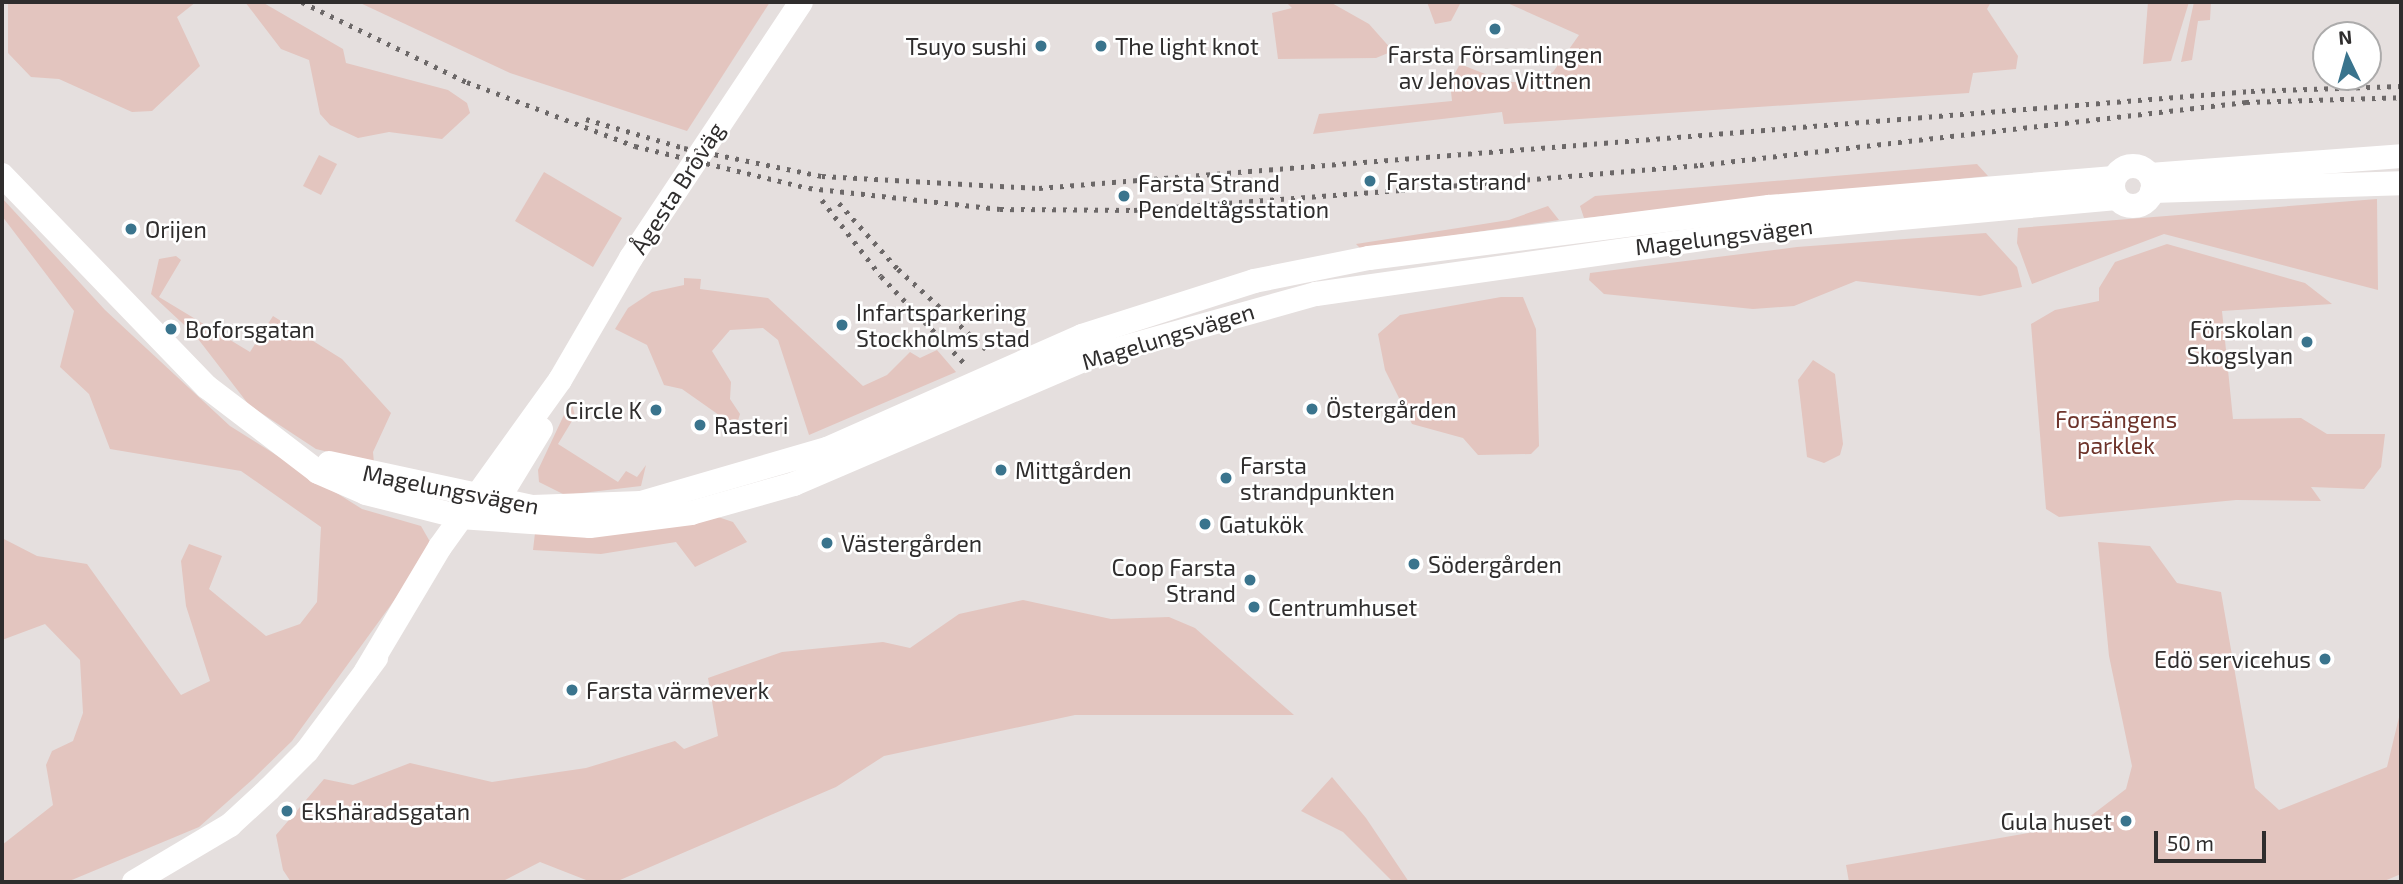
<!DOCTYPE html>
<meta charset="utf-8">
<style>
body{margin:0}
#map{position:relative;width:2403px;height:884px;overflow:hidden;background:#e5dfde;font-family:"Exo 2",sans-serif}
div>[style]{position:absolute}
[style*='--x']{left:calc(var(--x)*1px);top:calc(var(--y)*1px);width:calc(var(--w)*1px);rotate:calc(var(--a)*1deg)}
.green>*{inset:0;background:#e3c5bf}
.secondary>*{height:24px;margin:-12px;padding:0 12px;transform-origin:12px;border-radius:12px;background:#fff}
.secondary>.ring{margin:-12px;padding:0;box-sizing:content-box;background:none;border:24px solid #fff;border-radius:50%}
.rail>*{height:4.5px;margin-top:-2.25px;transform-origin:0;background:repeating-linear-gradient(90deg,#6c6868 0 3.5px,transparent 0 10.5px)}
.dots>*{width:19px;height:19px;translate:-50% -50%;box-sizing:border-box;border:4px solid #fff;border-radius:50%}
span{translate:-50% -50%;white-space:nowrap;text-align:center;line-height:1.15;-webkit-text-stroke:5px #fff;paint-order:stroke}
.poi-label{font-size:23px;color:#2f2d2d}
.right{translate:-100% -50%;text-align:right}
.left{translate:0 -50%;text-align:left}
.street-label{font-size:23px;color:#2f2d2d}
.park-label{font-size:23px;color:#6e342b}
.frame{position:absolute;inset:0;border:4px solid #2f2d2d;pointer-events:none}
.north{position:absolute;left:2312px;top:21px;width:70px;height:70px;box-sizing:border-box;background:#fff;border:2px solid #acabab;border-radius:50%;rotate:355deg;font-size:19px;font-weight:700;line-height:28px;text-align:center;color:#2f2d2d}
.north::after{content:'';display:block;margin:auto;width:24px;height:32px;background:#3a748d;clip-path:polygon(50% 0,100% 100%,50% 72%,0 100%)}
.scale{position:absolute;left:2154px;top:831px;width:112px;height:32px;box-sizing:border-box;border:4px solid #2f2d2d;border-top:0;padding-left:9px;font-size:21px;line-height:24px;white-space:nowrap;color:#2f2d2d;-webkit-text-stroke:5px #fff;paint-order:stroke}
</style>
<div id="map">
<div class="green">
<div style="clip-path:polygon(8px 2px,196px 2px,177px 17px,200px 66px,152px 111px,132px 112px,59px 79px,31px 77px,8px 53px)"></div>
<div style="clip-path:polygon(245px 2px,262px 2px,343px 49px,346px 63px,448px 90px,467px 103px,470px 113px,442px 139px,389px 132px,358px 138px,330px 125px,320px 114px,309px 60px,281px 49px)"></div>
<div style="clip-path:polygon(358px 2px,770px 2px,687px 131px,510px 73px)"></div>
<div style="clip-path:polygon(1286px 2px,1330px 2px,1369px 24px,1393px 51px,1376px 58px,1278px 59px,1272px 13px,1292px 8px)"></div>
<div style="clip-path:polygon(1427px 2px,1461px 2px,1451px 21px,1435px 24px)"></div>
<div style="clip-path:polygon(1505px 2px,1991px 2px,1987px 9px,2018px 56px,2016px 69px,1973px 73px,1969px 93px,1504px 124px,1502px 112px,1313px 134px,1319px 114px,1452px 101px,1450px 82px,1460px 64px,1505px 82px,1538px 82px,1553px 72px,1579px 35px)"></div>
<div style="clip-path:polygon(2148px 2px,2189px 2px,2171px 61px,2143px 64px)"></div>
<div style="clip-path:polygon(2194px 2px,2211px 2px,2210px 20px,2198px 21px,2192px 60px,2181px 62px)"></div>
<div style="clip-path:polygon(319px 155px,337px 164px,321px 195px,303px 186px)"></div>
<div style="clip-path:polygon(1977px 164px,1988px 176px,1584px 218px,1580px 206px,1595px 196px)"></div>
<div style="clip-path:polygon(544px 172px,622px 218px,593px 267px,515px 221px)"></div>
<div style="clip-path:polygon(2px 198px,105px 310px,230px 426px,362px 509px,421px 526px,433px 547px,292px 741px,253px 779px,199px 827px,67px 882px,2px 882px,2px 845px,53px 805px,46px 765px,52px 751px,73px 741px,83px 713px,80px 660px,45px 624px,2px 640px,2px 538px,37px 556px,87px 564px,181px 695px,210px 681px,186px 606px,181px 561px,189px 544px,222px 556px,209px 589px,266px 636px,300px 624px,317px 602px,321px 527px,241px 471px,110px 449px,89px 394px,60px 367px,74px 311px,2px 216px)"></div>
<div style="clip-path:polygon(2377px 199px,2378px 290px,2164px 234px,2032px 284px,2017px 243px,2018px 228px)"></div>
<div style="clip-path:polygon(1548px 206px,1559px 220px,1361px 249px,1356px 244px,1509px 220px)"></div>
<div style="clip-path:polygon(1986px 233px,2017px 267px,2022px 287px,1980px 296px,1856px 281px,1794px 306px,1753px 309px,1604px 294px,1589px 280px,1590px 273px,1797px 247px)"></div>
<div style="clip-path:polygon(2167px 244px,2305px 283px,2332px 304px,2222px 311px,2233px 419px,2301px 418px,2327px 434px,2385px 434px,2381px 467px,2364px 489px,2311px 487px,2321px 501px,2236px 500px,2059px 517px,2046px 509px,2031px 324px,2055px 310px,2099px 301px,2099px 288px,2115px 262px)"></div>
<div style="clip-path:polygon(176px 256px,181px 260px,159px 297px,250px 352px,273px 316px,342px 359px,391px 413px,373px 452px,374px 463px,316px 449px,249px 405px,195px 335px,151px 294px,159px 259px)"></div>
<div style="clip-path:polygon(684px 278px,701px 279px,700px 289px,768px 298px,863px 386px,887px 375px,910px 352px,920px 358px,937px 350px,956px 372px,809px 435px,778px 340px,763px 328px,730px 330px,712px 351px,731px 382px,730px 399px,740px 414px,736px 427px,682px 389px,664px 385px,647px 345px,615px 329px,628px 308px,652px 292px,684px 285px)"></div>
<div style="clip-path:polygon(1501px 297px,1523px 297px,1536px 329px,1539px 446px,1531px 454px,1478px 455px,1463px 438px,1412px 424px,1385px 370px,1378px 334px,1400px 315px)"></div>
<div style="clip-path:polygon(1813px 360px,1835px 374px,1843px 444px,1840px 455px,1824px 463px,1807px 457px,1798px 380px)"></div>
<div style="clip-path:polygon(571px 400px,575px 416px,558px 444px,618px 482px,626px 471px,637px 477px,646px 465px,641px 486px,565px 495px,539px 482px,538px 470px)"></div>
<div style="clip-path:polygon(712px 515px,733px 522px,747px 542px,695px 567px,676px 542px,601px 554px,533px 550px,535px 533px)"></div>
<div style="clip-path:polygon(2098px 542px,2150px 546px,2177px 583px,2221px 592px,2255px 788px,2279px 810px,2387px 767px,2401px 709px,2401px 874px,2382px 882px,1849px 882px,1846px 865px,2080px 824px,2126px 789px,2132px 766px,2109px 656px)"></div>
<div style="clip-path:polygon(1023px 600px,1111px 619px,1169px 617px,1195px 628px,1294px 715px,1075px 715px,884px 756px,836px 787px,620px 880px,586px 880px,540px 862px,501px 882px,291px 882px,283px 870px,276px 835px,324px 779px,353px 785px,410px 763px,492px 782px,586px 768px,675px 741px,684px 749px,718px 736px,708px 678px,782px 652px,883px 642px,910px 648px,959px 614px)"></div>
<div style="clip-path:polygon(1332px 777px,1366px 818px,1409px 882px,1393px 882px,1343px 832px,1301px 811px)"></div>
</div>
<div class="secondary">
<div class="ring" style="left:2113px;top:166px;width:16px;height:16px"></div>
<div style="--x:2;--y:175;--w:295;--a:46"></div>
<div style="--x:207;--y:387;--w:140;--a:37.4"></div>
<div style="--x:318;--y:472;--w:52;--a:23.6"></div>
<div style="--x:366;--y:493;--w:97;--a:14.3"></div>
<div style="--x:460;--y:517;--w:130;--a:4"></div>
<div style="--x:590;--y:526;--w:102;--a:-7.3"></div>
<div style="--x:691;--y:513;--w:107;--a:-15.7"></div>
<div style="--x:794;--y:484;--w:322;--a:-23.2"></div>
<div style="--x:1090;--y:357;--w:235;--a:-15.6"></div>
<div style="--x:1316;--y:294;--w:448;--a:-8.1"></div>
<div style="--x:1760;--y:231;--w:358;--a:-5.3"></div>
<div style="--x:2150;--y:175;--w:252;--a:-4.3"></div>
<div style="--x:2152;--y:191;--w:249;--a:-1.8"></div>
<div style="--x:329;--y:463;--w:209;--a:12.2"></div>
<div style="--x:533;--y:507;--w:108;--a:-2.1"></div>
<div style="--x:641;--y:503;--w:194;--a:-16.2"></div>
<div style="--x:827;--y:449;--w:279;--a:-23.9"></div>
<div style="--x:1082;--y:336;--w:181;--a:-17.7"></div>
<div style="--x:1254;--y:281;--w:117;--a:-11.3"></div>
<div style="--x:1369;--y:258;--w:403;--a:-7.3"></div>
<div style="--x:1769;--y:207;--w:346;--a:-4.8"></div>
<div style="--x:491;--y:511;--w:96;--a:-58.6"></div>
<div style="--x:366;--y:671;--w:144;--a:-59.2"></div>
<div style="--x:440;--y:547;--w:206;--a:-54.3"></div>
<div style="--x:560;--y:380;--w:141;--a:-59.8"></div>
<div style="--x:631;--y:258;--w:307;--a:-56.4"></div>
<div style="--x:134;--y:882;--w:112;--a:-30.7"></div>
<div style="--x:230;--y:825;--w:53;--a:-42.7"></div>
<div style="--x:269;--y:789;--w:54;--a:-45"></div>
<div style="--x:307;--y:751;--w:116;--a:-53.4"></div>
</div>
<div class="rail">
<div style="--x:302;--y:2;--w:183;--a:25.9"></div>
<div style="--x:467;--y:82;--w:180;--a:20.9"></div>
<div style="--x:635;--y:146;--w:179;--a:13.6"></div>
<div style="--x:809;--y:188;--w:192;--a:6.3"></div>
<div style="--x:1000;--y:209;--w:134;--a:0.4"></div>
<div style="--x:1134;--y:210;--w:268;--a:-4.3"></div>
<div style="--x:1401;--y:190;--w:300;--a:-4.8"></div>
<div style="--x:1700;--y:165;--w:550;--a:-6.58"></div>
<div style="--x:2246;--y:102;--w:155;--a:-1.8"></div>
<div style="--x:586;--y:119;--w:102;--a:16.5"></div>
<div style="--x:684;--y:148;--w:141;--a:11.5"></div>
<div style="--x:822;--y:176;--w:217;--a:3.2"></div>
<div style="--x:1039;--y:188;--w:1216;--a:-4.58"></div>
<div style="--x:2251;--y:91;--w:150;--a:-1.9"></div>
<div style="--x:822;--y:200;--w:96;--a:52.2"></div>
<div style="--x:881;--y:276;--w:123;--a:46.3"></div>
<div style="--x:839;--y:203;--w:89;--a:48.2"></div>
<div style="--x:898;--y:269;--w:119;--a:42.3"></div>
</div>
<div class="dots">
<div style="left:1495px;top:29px;background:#3a748d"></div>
<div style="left:1041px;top:46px;background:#3a748d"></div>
<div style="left:1101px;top:46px;background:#3a748d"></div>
<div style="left:1370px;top:181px;background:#3a748d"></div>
<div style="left:1124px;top:196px;background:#3a748d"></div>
<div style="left:131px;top:229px;background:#3a748d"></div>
<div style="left:842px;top:325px;background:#3a748d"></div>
<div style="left:171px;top:329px;background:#3a748d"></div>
<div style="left:2307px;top:342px;background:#3a748d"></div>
<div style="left:1312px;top:409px;background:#3a748d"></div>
<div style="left:656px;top:410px;background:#3a748d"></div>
<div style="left:700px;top:425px;background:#3a748d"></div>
<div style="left:1001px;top:470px;background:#3a748d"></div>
<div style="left:1226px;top:478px;background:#3a748d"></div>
<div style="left:1205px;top:524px;background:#3a748d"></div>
<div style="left:827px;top:543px;background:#3a748d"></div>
<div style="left:1414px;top:564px;background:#3a748d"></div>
<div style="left:1250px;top:580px;background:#3a748d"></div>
<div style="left:1254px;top:607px;background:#3a748d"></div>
<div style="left:2325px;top:659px;background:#3a748d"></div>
<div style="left:572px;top:690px;background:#3a748d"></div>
<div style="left:287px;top:811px;background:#3a748d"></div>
<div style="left:2126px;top:821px;background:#3a748d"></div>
</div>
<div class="poi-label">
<span class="right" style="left:1027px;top:46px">Tsuyo sushi</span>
<span class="left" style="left:1115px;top:46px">The light knot</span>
<span style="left:1495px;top:67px">Farsta Församlingen<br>av Jehovas Vittnen</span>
<span class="left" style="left:1386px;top:181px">Farsta strand</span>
<span class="left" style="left:1138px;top:196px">Farsta Strand<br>Pendeltågsstation</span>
<span class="left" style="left:145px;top:229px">Orijen</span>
<span class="left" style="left:856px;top:325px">Infartsparkering<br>Stockholms stad</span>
<span class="left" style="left:185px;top:329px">Boforsgatan</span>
<span class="right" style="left:2293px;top:342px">Förskolan<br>Skogslyan</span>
<span class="left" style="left:1326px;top:409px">Östergården</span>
<span class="right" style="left:642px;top:410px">Circle K</span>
<span class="left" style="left:714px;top:425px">Rasteri</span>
<span class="left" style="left:1240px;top:478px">Farsta<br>strandpunkten</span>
<span class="left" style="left:1015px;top:470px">Mittgården</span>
<span class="left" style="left:1219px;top:524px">Gatukök</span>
<span class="left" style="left:841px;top:543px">Västergården</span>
<span class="left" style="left:1428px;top:564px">Södergården</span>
<span class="right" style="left:1236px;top:580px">Coop Farsta<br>Strand</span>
<span class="left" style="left:1268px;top:607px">Centrumhuset</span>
<span class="right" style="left:2311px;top:659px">Edö servicehus</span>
<span class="left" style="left:586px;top:690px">Farsta värmeverk</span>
<span class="left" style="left:301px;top:811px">Ekshäradsgatan</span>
<span class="right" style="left:2112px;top:821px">Gula huset</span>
</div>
<div class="street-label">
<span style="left:677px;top:188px;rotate:-57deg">Ågesta Broväg</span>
<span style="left:1724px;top:236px;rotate:-7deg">Magelungsvägen</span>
<span style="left:1168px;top:336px;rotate:-17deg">Magelungsvägen</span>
<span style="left:451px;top:489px;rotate:11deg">Magelungsvägen</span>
</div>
<div class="park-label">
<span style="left:2116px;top:432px">Forsängens<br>parklek</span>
</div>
<div class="frame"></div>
<div class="north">N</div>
<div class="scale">50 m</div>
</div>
